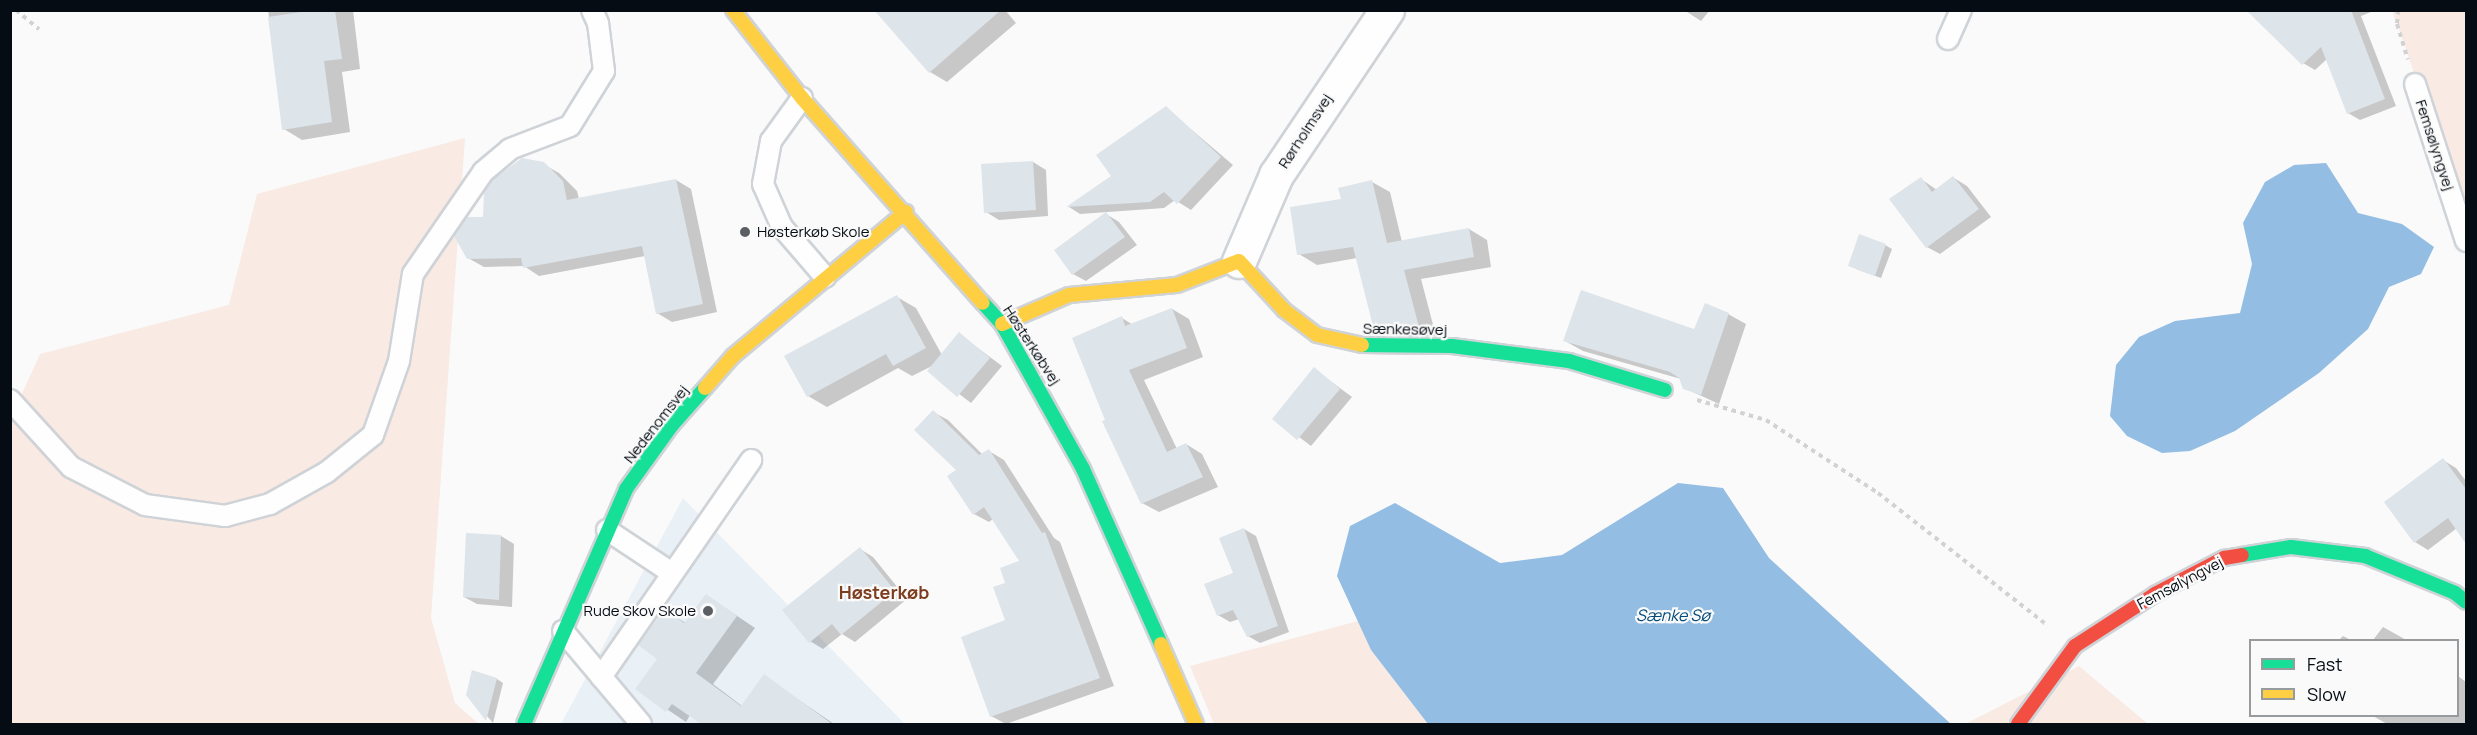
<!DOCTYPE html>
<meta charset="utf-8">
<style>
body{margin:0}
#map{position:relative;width:2477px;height:735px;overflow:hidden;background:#fafafa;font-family:Manrope,sans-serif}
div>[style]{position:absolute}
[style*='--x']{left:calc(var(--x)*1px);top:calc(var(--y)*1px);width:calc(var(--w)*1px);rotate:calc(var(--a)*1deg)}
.built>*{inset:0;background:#e9f0f6}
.green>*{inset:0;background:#f9eae3}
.water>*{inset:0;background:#94bde3}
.shadow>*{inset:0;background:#0003}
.building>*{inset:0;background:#dde4ea}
.path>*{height:4px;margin-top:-2px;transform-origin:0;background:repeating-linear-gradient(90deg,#d2d2d3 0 4.5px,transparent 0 9px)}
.roads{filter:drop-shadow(2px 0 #cfd3d7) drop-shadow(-2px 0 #cfd3d7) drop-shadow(0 2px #cfd3d7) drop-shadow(0 -2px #cfd3d7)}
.lane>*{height:20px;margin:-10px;padding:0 10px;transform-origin:10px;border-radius:10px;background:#fefefe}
.street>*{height:33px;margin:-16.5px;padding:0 16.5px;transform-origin:16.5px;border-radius:16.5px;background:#fefefe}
.fast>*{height:14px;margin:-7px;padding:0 7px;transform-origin:7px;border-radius:7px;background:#16e098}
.slow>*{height:14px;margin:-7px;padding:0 7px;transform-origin:7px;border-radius:7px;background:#ffcf43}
.jam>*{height:14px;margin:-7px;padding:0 7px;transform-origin:7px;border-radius:7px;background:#f24e42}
.dots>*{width:16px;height:16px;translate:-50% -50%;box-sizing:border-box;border:3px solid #fafafa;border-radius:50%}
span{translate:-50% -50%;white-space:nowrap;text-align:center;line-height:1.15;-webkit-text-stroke:4.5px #fafafa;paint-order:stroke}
.street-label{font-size:15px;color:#050c13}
.poi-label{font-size:15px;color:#050c13}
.left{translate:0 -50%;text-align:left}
.right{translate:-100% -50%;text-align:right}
.water-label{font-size:16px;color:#004a7b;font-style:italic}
.quarter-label{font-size:18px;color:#7e3d1f;font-weight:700}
.frame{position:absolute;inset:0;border:12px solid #050c13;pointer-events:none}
.legend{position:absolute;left:2249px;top:639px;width:210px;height:78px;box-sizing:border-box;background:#fafafa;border:2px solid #989b9e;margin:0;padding:8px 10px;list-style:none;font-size:18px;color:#050c13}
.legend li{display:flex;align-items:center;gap:12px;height:30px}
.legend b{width:30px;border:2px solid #989b9e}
</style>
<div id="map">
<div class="built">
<div style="clip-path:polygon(683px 498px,905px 724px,561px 724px)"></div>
</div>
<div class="green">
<div style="clip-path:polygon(2392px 11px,2466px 11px,2466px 222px,2397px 24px)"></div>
<div style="clip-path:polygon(465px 138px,431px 618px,455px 703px,479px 724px,11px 724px,11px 418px,40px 354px,229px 305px,257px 194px)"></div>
<div style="clip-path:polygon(1358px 621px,1371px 650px,1428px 724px,1214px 724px,1190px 666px)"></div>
<div style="clip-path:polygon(2079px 666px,2148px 724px,1965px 724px)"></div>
</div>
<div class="water">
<div style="clip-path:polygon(2326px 163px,2358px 213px,2402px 224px,2434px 247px,2421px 274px,2389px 287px,2368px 329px,2319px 373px,2235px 431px,2190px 451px,2162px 453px,2127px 436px,2110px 416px,2116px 365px,2139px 337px,2175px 321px,2240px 313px,2252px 264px,2243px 223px,2265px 182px,2294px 165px)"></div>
<div style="clip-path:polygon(1678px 483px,1723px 488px,1769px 558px,1951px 724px,1428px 724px,1371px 650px,1337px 576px,1350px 526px,1395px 503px,1500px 563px,1562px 555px)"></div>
</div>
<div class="shadow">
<div style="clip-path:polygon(268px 10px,353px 10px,360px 69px,342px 72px,350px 132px,302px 140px,284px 129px)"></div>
<div style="clip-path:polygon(876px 10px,1005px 10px,1016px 23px,947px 82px,930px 72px)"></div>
<div style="clip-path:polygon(1684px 10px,1710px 10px,1701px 21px)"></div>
<div style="clip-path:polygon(2292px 10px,2376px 10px,2361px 16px,2396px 106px,2360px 120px,2348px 113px,2327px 59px,2315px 70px,2303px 63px)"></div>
<div style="clip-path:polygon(1166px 108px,1233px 165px,1191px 210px,1175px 200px,1164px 208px,1080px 214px,1069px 207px,1113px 176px)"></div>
<div style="clip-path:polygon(1033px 162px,1046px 170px,1048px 216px,999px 220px,986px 212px,982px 166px)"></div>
<div style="clip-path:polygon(543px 164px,559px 173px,577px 191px,579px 199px,676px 180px,691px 189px,717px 312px,672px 322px,657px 313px,645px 256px,539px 276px,524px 266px,484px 267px,468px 258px,484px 218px)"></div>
<div style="clip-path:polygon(1954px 178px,1967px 186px,1991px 217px,1940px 254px,1927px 247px,1921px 179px,1937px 190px)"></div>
<div style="clip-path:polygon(1372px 182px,1390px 192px,1402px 242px,1469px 229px,1487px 240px,1491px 267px,1421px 279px,1436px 336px,1392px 336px,1374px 325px,1357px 258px,1317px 265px,1299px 254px,1343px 200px)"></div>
<div style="clip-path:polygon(1106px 214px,1119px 222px,1137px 245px,1086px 281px,1073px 274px)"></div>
<div style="clip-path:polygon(1885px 245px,1892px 249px,1881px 278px,1856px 269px)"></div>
<div style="clip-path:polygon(897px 297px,916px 308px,942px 355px,959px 334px,1002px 366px,971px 403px,929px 371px,934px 365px,912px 376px,898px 368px,827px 407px,808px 396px)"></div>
<div style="clip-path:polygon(1172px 309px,1189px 319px,1203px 357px,1144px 380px,1177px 449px,1186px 444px,1202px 454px,1218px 487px,1159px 512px,1142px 503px,1107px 420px,1122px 318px,1133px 325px)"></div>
<div style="clip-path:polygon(1728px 314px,1746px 324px,1719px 404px,1684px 388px,1681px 379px,1583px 351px,1565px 341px,1695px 330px)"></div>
<div style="clip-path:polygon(1314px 369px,1352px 397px,1311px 446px,1274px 418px)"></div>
<div style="clip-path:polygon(933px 412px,948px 420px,983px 455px,989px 451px,1004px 460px,1054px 538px,1060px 542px,1114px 686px,1006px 724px,991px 716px,1006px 621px,1007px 584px,1021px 562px,993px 519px,989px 522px,974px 514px)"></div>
<div style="clip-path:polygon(2443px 460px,2456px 468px,2466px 481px,2466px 541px,2457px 528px,2428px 550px,2415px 542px)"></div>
<div style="clip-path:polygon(1244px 529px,1256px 536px,1289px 632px,1260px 643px,1248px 636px,1239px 619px,1230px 622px,1218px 615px,1235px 574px)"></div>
<div style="clip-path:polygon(467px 535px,501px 536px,514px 544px,512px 607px,477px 604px,464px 597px)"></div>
<div style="clip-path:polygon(860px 549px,873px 557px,907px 599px,855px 642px,842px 634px,823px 649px,810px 641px)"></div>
<div style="clip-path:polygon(706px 595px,755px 628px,713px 684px,742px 706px,764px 676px,834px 724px,703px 724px,690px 715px,686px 722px,637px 689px,659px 659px,665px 611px,686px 623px)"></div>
<div style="clip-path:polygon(2383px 627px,2401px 637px,2406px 640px,2373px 640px)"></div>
<div style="clip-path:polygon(2343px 636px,2351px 640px,2339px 640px)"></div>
<div style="clip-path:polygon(2458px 676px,2466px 682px,2466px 724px,2387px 724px,2373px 716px,2458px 716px)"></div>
<div style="clip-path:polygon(497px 679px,503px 683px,493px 723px,468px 694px)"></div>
</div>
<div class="building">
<div style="clip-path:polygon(314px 10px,335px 10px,342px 59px,324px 61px,332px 122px,282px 130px,268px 17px)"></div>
<div style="clip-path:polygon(874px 10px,1001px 10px,929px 73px)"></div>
<div style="clip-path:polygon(2246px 10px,2351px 10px,2385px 99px,2347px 114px,2321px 47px,2302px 65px)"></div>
<div style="clip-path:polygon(1166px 106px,1221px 157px,1177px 204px,1164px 192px,1150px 202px,1066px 207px,1111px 176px,1096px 155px)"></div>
<div style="clip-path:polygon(522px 158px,544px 162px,563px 181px,567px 200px,676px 179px,703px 304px,656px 314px,642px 246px,523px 268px,521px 258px,467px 259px,454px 236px,467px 217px,483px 217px,484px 192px,492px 180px)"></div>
<div style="clip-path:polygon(1033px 161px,1036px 210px,984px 213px,981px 164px)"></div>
<div style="clip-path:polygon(1953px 176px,1979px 209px,1926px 248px,1889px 199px,1921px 177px,1932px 192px)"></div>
<div style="clip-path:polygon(1372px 180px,1387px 243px,1469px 228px,1474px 257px,1404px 270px,1419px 327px,1373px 326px,1353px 247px,1297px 255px,1290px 207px,1341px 199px,1338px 188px)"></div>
<div style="clip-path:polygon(1106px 212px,1125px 237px,1072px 275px,1054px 250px)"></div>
<div style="clip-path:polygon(1859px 234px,1886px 244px,1875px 276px,1848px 266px)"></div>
<div style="clip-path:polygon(1581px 290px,1694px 329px,1705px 303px,1729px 313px,1701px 395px,1683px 389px,1679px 378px,1670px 372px,1563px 341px)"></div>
<div style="clip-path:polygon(897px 295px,926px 348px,893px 366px,886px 354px,807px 397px,784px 356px)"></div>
<div style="clip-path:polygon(1172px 308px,1187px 348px,1129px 370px,1167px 452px,1186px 443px,1203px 477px,1141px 504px,1102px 421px,1105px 420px,1072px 338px,1122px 316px,1125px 326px)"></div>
<div style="clip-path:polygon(959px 332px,990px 358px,957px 397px,927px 371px)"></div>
<div style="clip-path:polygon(1314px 367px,1340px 389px,1297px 440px,1272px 419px)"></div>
<div style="clip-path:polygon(933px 410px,979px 455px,989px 449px,1042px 533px,1045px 532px,1100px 678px,990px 717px,961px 637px,1005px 620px,993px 587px,1005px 583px,1000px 568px,1019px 561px,984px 507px,973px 515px,947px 476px,956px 470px,914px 430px)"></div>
<div style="clip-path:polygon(2443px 458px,2466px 489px,2466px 544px,2448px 518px,2414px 543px,2384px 502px)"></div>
<div style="clip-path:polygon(1244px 528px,1278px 626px,1247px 637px,1233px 610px,1217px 616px,1204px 584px,1233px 573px,1219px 538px)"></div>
<div style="clip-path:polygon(466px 533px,501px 535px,499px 600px,463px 597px)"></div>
<div style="clip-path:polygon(860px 547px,895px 591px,841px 635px,832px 624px,809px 643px,782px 610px)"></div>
<div style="clip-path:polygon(706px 594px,737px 616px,696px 673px,741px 706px,764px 674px,832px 724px,701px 724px,672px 704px,666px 712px,635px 689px,657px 659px,638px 645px,665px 609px,684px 623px)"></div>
<div style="clip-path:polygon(472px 670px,497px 678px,486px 721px,466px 695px)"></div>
</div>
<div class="path">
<div style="--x:16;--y:10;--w:30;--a:40"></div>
<div style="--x:2398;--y:10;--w:14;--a:94"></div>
<div style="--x:2397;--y:24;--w:37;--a:73"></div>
<div style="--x:1697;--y:400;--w:72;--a:16.2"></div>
<div style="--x:1766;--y:420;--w:134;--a:33.1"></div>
<div style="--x:1878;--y:493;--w:216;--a:38"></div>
</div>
<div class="roads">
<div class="lane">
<div style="--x:1948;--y:39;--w:32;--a:-66"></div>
<div style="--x:2415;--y:84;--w:165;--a:72"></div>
<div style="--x:802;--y:98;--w:53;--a:125.8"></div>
<div style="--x:771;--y:141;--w:44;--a:100.5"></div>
<div style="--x:763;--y:184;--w:47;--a:66.2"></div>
<div style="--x:782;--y:227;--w:66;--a:49.3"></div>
<div style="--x:10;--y:400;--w:91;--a:47.7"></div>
<div style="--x:71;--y:467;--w:83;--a:27.2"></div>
<div style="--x:145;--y:505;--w:81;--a:7.8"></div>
<div style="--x:225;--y:516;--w:47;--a:-14.9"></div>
<div style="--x:270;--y:504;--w:65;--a:-29.3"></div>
<div style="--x:327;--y:472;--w:59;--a:-38.8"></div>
<div style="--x:373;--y:435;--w:78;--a:-70.6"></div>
<div style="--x:399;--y:361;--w:88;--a:-80.9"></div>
<div style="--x:413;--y:274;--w:124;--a:-55.5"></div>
<div style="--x:483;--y:172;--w:35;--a:-40"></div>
<div style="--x:510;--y:149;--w:64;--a:-21"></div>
<div style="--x:570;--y:126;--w:65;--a:-58.3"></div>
<div style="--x:604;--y:71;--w:48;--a:-97.1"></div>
<div style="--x:598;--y:23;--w:14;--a:-115"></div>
<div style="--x:607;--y:530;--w:78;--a:33.5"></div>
<div style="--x:563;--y:631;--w:121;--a:50"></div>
<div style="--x:601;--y:677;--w:264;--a:-55.3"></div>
</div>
<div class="street">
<div style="--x:1239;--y:261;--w:94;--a:-66.7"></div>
<div style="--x:1276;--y:175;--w:199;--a:-56.1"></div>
</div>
<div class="fast">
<div style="--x:983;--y:303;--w:28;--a:48"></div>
<div style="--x:1002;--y:324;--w:166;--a:60.8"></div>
<div style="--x:1083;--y:469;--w:192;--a:66"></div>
<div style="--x:1362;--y:345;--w:90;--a:0.6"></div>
<div style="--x:1452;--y:346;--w:118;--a:7.3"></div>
<div style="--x:1569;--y:361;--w:100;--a:16.8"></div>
<div style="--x:2242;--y:555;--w:50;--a:-9.3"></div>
<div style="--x:2291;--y:547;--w:75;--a:6.9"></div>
<div style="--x:2365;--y:556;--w:97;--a:22.3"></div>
<div style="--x:2455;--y:593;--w:14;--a:39"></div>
<div style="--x:524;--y:724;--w:256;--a:-66.5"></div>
<div style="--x:626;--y:489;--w:79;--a:-54.3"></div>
<div style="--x:672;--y:425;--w:50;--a:-48.3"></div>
</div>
<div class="slow">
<div style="--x:733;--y:10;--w:112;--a:51.9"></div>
<div style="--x:802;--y:98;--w:273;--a:48.6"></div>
<div style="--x:1002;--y:324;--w:73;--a:-23.4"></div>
<div style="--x:1069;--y:295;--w:108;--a:-5.3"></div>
<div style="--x:1177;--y:285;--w:66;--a:-21.2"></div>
<div style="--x:1239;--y:261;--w:67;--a:47.4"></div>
<div style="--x:1284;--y:310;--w:41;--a:37.1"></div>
<div style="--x:1317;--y:335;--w:46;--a:12.5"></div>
<div style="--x:705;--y:388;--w:43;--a:-48.8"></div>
<div style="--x:733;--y:356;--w:225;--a:-39.8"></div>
<div style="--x:1161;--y:644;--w:87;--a:66.4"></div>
</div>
<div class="jam">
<div style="--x:2018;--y:724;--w:97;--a:-53.8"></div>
<div style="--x:2075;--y:646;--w:95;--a:-33"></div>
<div style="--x:2155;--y:594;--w:78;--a:-27.6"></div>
<div style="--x:2224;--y:558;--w:18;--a:-9"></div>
</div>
</div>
<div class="dots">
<div style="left:745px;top:232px;background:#5b5f64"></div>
<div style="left:708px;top:611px;background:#5b5f64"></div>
</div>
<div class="street-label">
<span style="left:1305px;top:131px;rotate:-57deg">Rørholmsvej</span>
<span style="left:2435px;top:145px;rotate:72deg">Femsølyngvej</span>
<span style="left:1405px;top:329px;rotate:1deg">Sænkesøvej</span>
<span style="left:1032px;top:345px;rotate:57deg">Høsterkøbvej</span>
<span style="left:656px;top:424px;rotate:-52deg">Nedenomsvej</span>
<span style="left:2180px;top:583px;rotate:-28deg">Femsølyngvej</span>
</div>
<div class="poi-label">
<span class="left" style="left:757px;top:232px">Høsterkøb Skole</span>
<span class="right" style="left:696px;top:611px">Rude Skov Skole</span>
</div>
<div class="water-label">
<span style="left:1673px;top:615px">Sænke Sø</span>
</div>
<div class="quarter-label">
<span style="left:884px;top:592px">Høsterkøb</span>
</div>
<div class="frame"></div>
<ul class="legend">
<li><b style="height:8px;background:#16e098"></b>Fast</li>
<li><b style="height:8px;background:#ffcf43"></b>Slow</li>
</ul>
</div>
